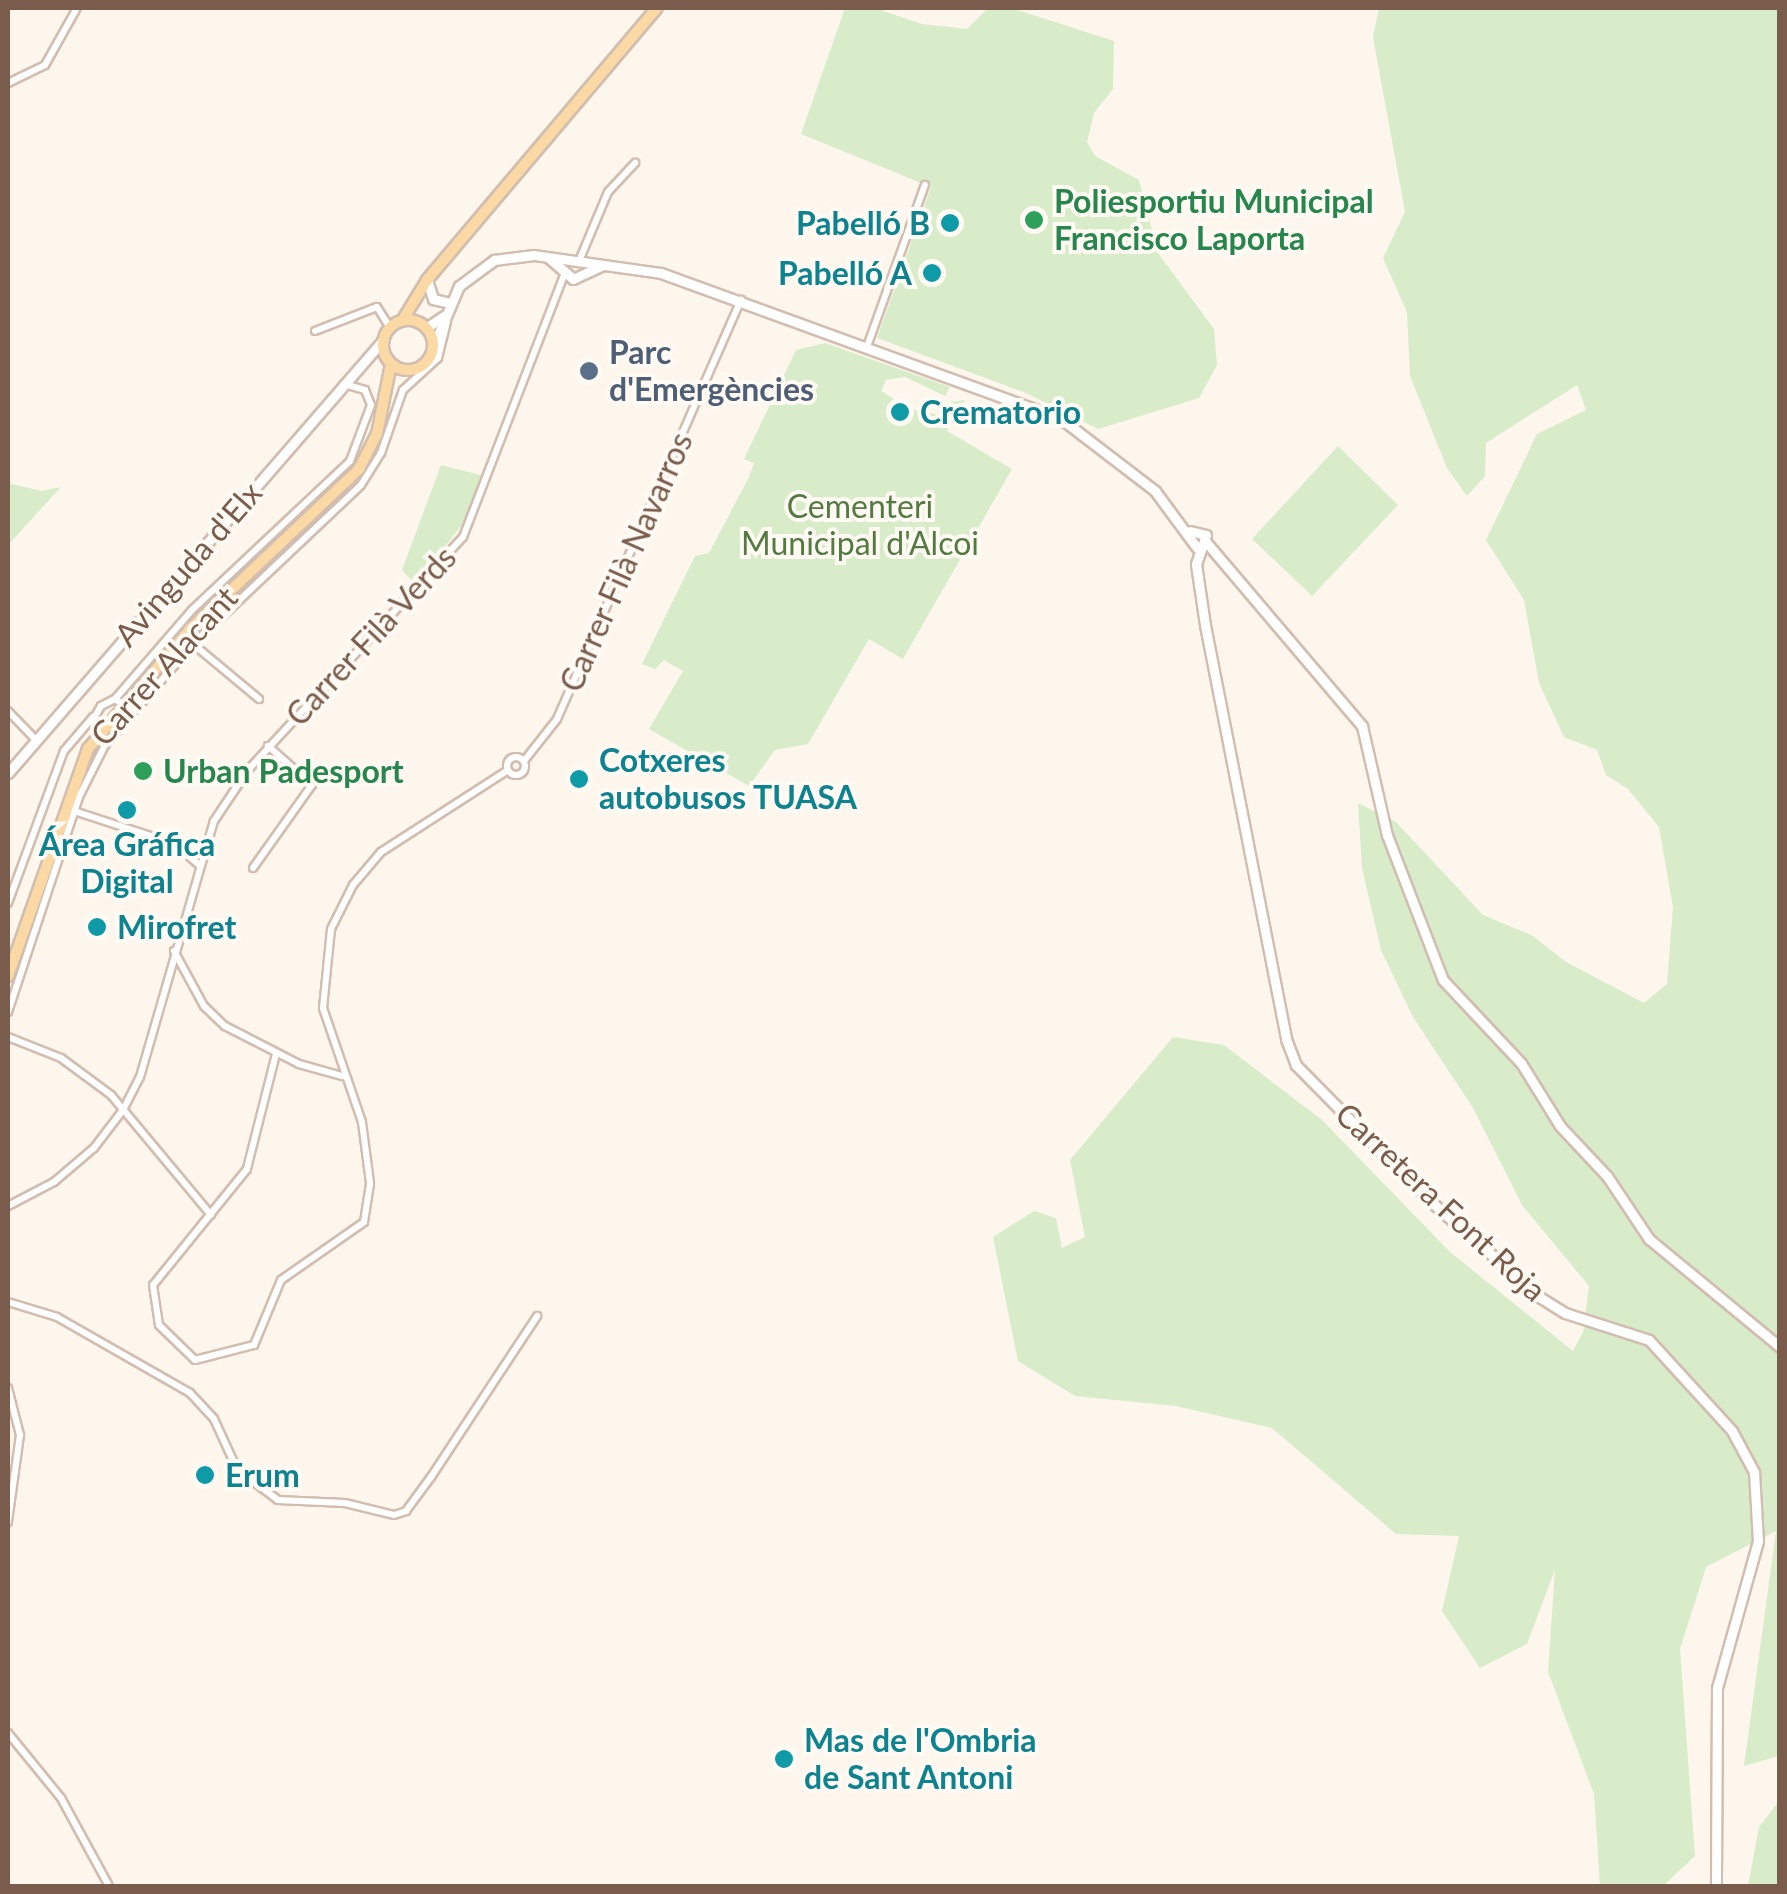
<!DOCTYPE html>
<meta charset="utf-8">
<style>
body{margin:0}
#map{position:relative;width:1787px;height:1894px;overflow:hidden;background:#fdf6ec;font-family:Lato,sans-serif}
div>[style]{position:absolute}
[style*='--x']{left:calc(var(--x)*1px);top:calc(var(--y)*1px);width:calc(var(--w)*1px);rotate:calc(var(--a)*1deg)}
.green>*{inset:0;background:#d8ecc9}
.roads{filter:drop-shadow(2px 0 #d1beb0) drop-shadow(-2px 0 #d1beb0) drop-shadow(0 2px #d1beb0) drop-shadow(0 -2px #d1beb0)}
.street>*{height:6px;margin:-3px;padding:0 3px;transform-origin:3px;border-radius:3px;background:#fff}
.street>.ring{margin:-3px;padding:0;box-sizing:content-box;background:none;border:6px solid #fff;border-radius:50%}
.secondary>*{height:9px;margin:-4.5px;padding:0 4.5px;transform-origin:4.5px;border-radius:4.5px;background:#fff}
.primary>*{height:10px;margin:-5px;padding:0 5px;transform-origin:5px;border-radius:5px;background:#fbd9a5}
.primary>.ring{margin:-5px;padding:0;box-sizing:content-box;background:none;border:10px solid #fbd9a5;border-radius:50%}
.dots>*{width:28px;height:28px;translate:-50% -50%;box-sizing:border-box;border:5px solid #fffaf3;border-radius:50%}
span{translate:-50% -50%;white-space:nowrap;text-align:center;line-height:1.15;-webkit-text-stroke:8px #fffaf3;paint-order:stroke}
.leisure-label{font-size:32px;color:#27864d;font-weight:700}
.left{translate:0 -50%;text-align:left}
.culture-label{font-size:32px;color:#0d838f;font-weight:700}
.right{translate:-100% -50%;text-align:right}
.service-label{font-size:32px;color:#4e5e75;font-weight:700}
.park-label{font-size:32px;color:#537a41}
.street-label{font-size:32px;color:#7a5c4d}
.frame{position:absolute;inset:0;border:10px solid #7a5c4d;pointer-events:none}
</style>
<div id="map">
<div class="green">
<div style="clip-path:polygon(845px 8px,875px 8px,922px 24px,967px 29px,988px 8px,1011px 8px,1114px 41px,1113px 89px,1094px 113px,1087px 142px,1095px 156px,1139px 180px,1158px 253px,1214px 329px,1217px 365px,1199px 398px,1098px 429px,1026px 393px,877px 338px,931px 187px,801px 134px)"></div>
<div style="clip-path:polygon(1379px 8px,1779px 8px,1779px 1756px,1744px 1766px,1776px 1531px,1706px 1567px,1680px 1649px,1695px 1856px,1663px 1886px,1600px 1886px,1594px 1794px,1548px 1672px,1555px 1570px,1527px 1644px,1480px 1668px,1442px 1611px,1459px 1536px,1396px 1534px,1272px 1428px,1176px 1406px,1075px 1396px,1018px 1361px,993px 1237px,1034px 1211px,1056px 1218px,1062px 1248px,1085px 1237px,1070px 1160px,1173px 1037px,1224px 1045px,1322px 1120px,1450px 1252px,1573px 1351px,1583px 1332px,1589px 1286px,1522px 1205px,1473px 1108px,1413px 1017px,1381px 950px,1362px 868px,1358px 803px,1396px 822px,1483px 915px,1533px 936px,1566px 962px,1644px 1003px,1667px 984px,1673px 907px,1659px 827px,1628px 789px,1606px 775px,1597px 750px,1564px 737px,1539px 683px,1524px 600px,1486px 540px,1537px 434px,1586px 410px,1577px 385px,1486px 443px,1485px 476px,1467px 496px,1447px 468px,1410px 376px,1407px 312px,1383px 258px,1405px 212px,1373px 37px)"></div>
<div style="clip-path:polygon(825px 343px,950px 387px,945px 396px,905px 377px,886px 380px,881px 391px,910px 409px,945px 416px,951px 402px,965px 400px,947px 431px,1012px 469px,903px 659px,869px 639px,808px 744px,775px 750px,749px 786px,649px 729px,683px 671px,664px 660px,655px 669px,642px 664px,695px 556px,709px 553px,749px 477px,754px 463px,744px 459px,796px 350px)"></div>
<div style="clip-path:polygon(1338px 446px,1398px 505px,1312px 596px,1252px 539px)"></div>
<div style="clip-path:polygon(441px 465px,484px 476px,461px 526px,415px 584px,402px 570px)"></div>
<div style="clip-path:polygon(8px 483px,41px 491px,61px 487px,8px 545px)"></div>
<div style="clip-path:polygon(1779px 1801px,1779px 1886px,1748px 1886px,1759px 1827px)"></div>
</div>
<div class="roads">
<div class="street">
<div style="--x:8;--y:83;--w:41;--a:-25.9"></div>
<div style="--x:45;--y:65;--w:65;--a:-60.7"></div>
<div style="--x:579;--y:261;--w:75;--a:-67.2"></div>
<div style="--x:608;--y:192;--w:40;--a:-47"></div>
<div style="--x:315;--y:331;--w:66;--a:-21.2"></div>
<div style="--x:377;--y:307;--w:25;--a:58"></div>
<div style="--x:868;--y:344;--w:169;--a:-70.3"></div>
<div style="--x:193;--y:644;--w:86;--a:39.8"></div>
<div style="--x:115;--y:699;--w:118;--a:-49.1"></div>
<div style="--x:192;--y:610;--w:217;--a:-43.3"></div>
<div style="--x:350;--y:461;--w:60;--a:-69.4"></div>
<div style="--x:371;--y:405;--w:16;--a:-112"></div>
<div style="--x:365;--y:390;--w:22;--a:-164"></div>
<div style="--x:8;--y:711;--w:39;--a:46"></div>
<div style="--x:101;--y:737;--w:17;--a:-121"></div>
<div style="--x:92;--y:722;--w:18;--a:-61"></div>
<div style="--x:101;--y:706;--w:16;--a:-27"></div>
<div style="--x:115;--y:699;--w:18;--a:34"></div>
<div class="ring" style="left:507px;top:757px;width:12px;height:12px"></div>
<div style="--x:524;--y:761;--w:53;--a:-51.8"></div>
<div style="--x:557;--y:719;--w:458;--a:-66.3"></div>
<div style="--x:74;--y:811;--w:106;--a:18.1"></div>
<div style="--x:175;--y:844;--w:32;--a:41"></div>
<div style="--x:253;--y:868;--w:102;--a:-54.6"></div>
<div style="--x:312;--y:785;--w:59;--a:-138.4"></div>
<div style="--x:8;--y:903;--w:162;--a:-69.8"></div>
<div style="--x:64;--y:751;--w:45;--a:-49.5"></div>
<div style="--x:174;--y:951;--w:63;--a:61.4"></div>
<div style="--x:204;--y:1006;--w:29;--a:44"></div>
<div style="--x:225;--y:1026;--w:83;--a:27.2"></div>
<div style="--x:299;--y:1064;--w:45;--a:15.6"></div>
<div style="--x:8;--y:1012;--w:226;--a:-71.7"></div>
<div style="--x:79;--y:797;--w:58;--a:-63.4"></div>
<div style="--x:105;--y:745;--w:134;--a:-48.9"></div>
<div style="--x:193;--y:644;--w:231;--a:-43.4"></div>
<div style="--x:361;--y:485;--w:38;--a:-58"></div>
<div style="--x:381;--y:453;--w:67;--a:-70.8"></div>
<div style="--x:403;--y:390;--w:47;--a:-42.4"></div>
<div style="--x:438;--y:358;--w:38;--a:-76"></div>
<div style="--x:8;--y:1037;--w:57;--a:21.6"></div>
<div style="--x:61;--y:1058;--w:62;--a:36.5"></div>
<div style="--x:111;--y:1095;--w:156;--a:50.2"></div>
<div style="--x:276;--y:1054;--w:119;--a:104.2"></div>
<div style="--x:247;--y:1169;--w:149;--a:129"></div>
<div style="--x:153;--y:1285;--w:40;--a:81.5"></div>
<div style="--x:159;--y:1325;--w:50;--a:44.2"></div>
<div style="--x:195;--y:1360;--w:61;--a:-14.3"></div>
<div style="--x:254;--y:1345;--w:70;--a:-67.4"></div>
<div style="--x:281;--y:1280;--w:101;--a:-34.9"></div>
<div style="--x:364;--y:1222;--w:39;--a:-81"></div>
<div style="--x:370;--y:1183;--w:62;--a:-97.5"></div>
<div style="--x:362;--y:1122;--w:120;--a:-108.9"></div>
<div style="--x:323;--y:1008;--w:79;--a:-84.2"></div>
<div style="--x:331;--y:929;--w:49;--a:-63.4"></div>
<div style="--x:353;--y:885;--w:43;--a:-49.7"></div>
<div style="--x:381;--y:852;--w:151;--a:-32.8"></div>
<div style="--x:8;--y:1206;--w:52;--a:-27.6"></div>
<div style="--x:54;--y:1182;--w:52;--a:-40.4"></div>
<div style="--x:94;--y:1148;--w:48;--a:-52.7"></div>
<div style="--x:123;--y:1110;--w:37;--a:-63"></div>
<div style="--x:140;--y:1077;--w:266;--a:-73.9"></div>
<div style="--x:214;--y:821;--w:61;--a:-56.3"></div>
<div style="--x:248;--y:770;--w:317;--a:-47.3"></div>
<div style="--x:463;--y:537;--w:283;--a:-68.9"></div>
<div style="--x:8;--y:1302;--w:51;--a:17"></div>
<div style="--x:57;--y:1317;--w:153;--a:29.7"></div>
<div style="--x:190;--y:1393;--w:35;--a:47"></div>
<div style="--x:214;--y:1419;--w:55;--a:65.3"></div>
<div style="--x:237;--y:1469;--w:51;--a:37.1"></div>
<div style="--x:278;--y:1500;--w:67;--a:2.6"></div>
<div style="--x:345;--y:1503;--w:50;--a:13.8"></div>
<div style="--x:394;--y:1515;--w:13;--a:-18"></div>
<div style="--x:406;--y:1511;--w:42;--a:-53.7"></div>
<div style="--x:431;--y:1477;--w:193;--a:-56.6"></div>
<div style="--x:8;--y:1388;--w:49;--a:75.7"></div>
<div style="--x:20;--y:1435;--w:88;--a:97.9"></div>
<div style="--x:8;--y:1733;--w:84;--a:50.8"></div>
<div style="--x:61;--y:1798;--w:100;--a:61.4"></div>
</div>
<div class="secondary">
<div style="--x:549;--y:258;--w:32;--a:41"></div>
<div style="--x:573;--y:279;--w:31;--a:-25"></div>
<div style="--x:427;--y:280;--w:20;--a:72"></div>
<div style="--x:433;--y:299;--w:17;--a:13"></div>
<div style="--x:426;--y:328;--w:22;--a:-34"></div>
<div style="--x:433;--y:347;--w:66;--a:-66.9"></div>
<div style="--x:459;--y:286;--w:44;--a:-36.6"></div>
<div style="--x:494;--y:260;--w:40;--a:-7.1"></div>
<div style="--x:534;--y:255;--w:128;--a:8.1"></div>
<div style="--x:661;--y:273;--w:425;--a:20"></div>
<div style="--x:1060;--y:418;--w:120;--a:37.5"></div>
<div style="--x:1155;--y:491;--w:71;--a:53.6"></div>
<div style="--x:1190;--y:531;--w:16;--a:14"></div>
<div style="--x:1206;--y:535;--w:31;--a:109"></div>
<div style="--x:1196;--y:564;--w:62;--a:81.6"></div>
<div style="--x:1205;--y:625;--w:422;--a:78.9"></div>
<div style="--x:1286;--y:1039;--w:28;--a:69"></div>
<div style="--x:1296;--y:1065;--w:190;--a:45.4"></div>
<div style="--x:1429;--y:1200;--w:149;--a:41.2"></div>
<div style="--x:1541;--y:1298;--w:28;--a:32"></div>
<div style="--x:1565;--y:1313;--w:88;--a:17.8"></div>
<div style="--x:1649;--y:1340;--w:123;--a:47.6"></div>
<div style="--x:1732;--y:1431;--w:47;--a:61.8"></div>
<div style="--x:1754;--y:1472;--w:69;--a:86.7"></div>
<div style="--x:1758;--y:1541;--w:153;--a:105.6"></div>
<div style="--x:1717;--y:1688;--w:198;--a:90.3"></div>
<div style="--x:1206;--y:542;--w:241;--a:49.7"></div>
<div style="--x:1362;--y:726;--w:112;--a:77.1"></div>
<div style="--x:1387;--y:835;--w:155;--a:68.9"></div>
<div style="--x:1443;--y:980;--w:114;--a:46.8"></div>
<div style="--x:1521;--y:1063;--w:74;--a:58.2"></div>
<div style="--x:1560;--y:1126;--w:69;--a:46.8"></div>
<div style="--x:1607;--y:1176;--w:76;--a:56.3"></div>
<div style="--x:1649;--y:1239;--w:170;--a:39.5"></div>
<div style="--x:8;--y:773;--w:574;--a:-49.1"></div>
</div>
<div class="primary">
<div class="ring" style="left:383px;top:320px;width:40px;height:40px"></div>
<div style="--x:402;--y:321;--w:48;--a:-58.6"></div>
<div style="--x:427;--y:280;--w:356;--a:-49.8"></div>
<div style="--x:8;--y:976;--w:241;--a:-70.6"></div>
<div style="--x:88;--y:749;--w:157;--a:-49.6"></div>
<div style="--x:190;--y:629;--w:233;--a:-43.4"></div>
<div style="--x:359;--y:469;--w:39;--a:-63"></div>
<div style="--x:377;--y:434;--w:71;--a:-78.7"></div>
</div>
</div>
<div class="dots">
<div style="left:1034px;top:220px;background:#2e9e5b"></div>
<div style="left:950px;top:223px;background:#0f9aa8"></div>
<div style="left:932px;top:273px;background:#0f9aa8"></div>
<div style="left:589px;top:371px;background:#5c6f8a"></div>
<div style="left:900px;top:412px;background:#0f9aa8"></div>
<div style="left:143px;top:771px;background:#2e9e5b"></div>
<div style="left:579px;top:779px;background:#0f9aa8"></div>
<div style="left:127px;top:810px;background:#0f9aa8"></div>
<div style="left:97px;top:927px;background:#0f9aa8"></div>
<div style="left:205px;top:1475px;background:#0f9aa8"></div>
<div style="left:784px;top:1759px;background:#0f9aa8"></div>
</div>
<div class="leisure-label">
<span class="left" style="left:1054px;top:220px">Poliesportiu Municipal<br>Francisco Laporta</span>
<span class="left" style="left:163px;top:771px">Urban Padesport</span>
</div>
<div class="culture-label">
<span class="right" style="left:930px;top:223px">Pabelló B</span>
<span class="right" style="left:912px;top:273px">Pabelló A</span>
<span class="left" style="left:920px;top:412px">Crematorio</span>
<span class="left" style="left:599px;top:779px">Cotxeres<br>autobusos TUASA</span>
<span style="left:127px;top:863px">Área Gráfica<br>Digital</span>
<span class="left" style="left:117px;top:927px">Mirofret</span>
<span class="left" style="left:225px;top:1475px">Erum</span>
<span class="left" style="left:804px;top:1759px">Mas de l'Ombria<br>de Sant Antoni</span>
</div>
<div class="service-label">
<span class="left" style="left:609px;top:371px">Parc<br>d'Emergències</span>
</div>
<div class="park-label">
<span style="left:860px;top:525px">Cementeri<br>Municipal d'Alcoi</span>
</div>
<div class="street-label">
<span style="left:626px;top:562px;rotate:-66deg">Carrer Filà Navarros</span>
<span style="left:188px;top:564px;rotate:-49deg">Avinguda d'Elx</span>
<span style="left:371px;top:636px;rotate:-47deg">Carrer Filà Verds</span>
<span style="left:164px;top:666px;rotate:-48deg">Carrer Alacant</span>
<span style="left:1441px;top:1202px;rotate:43deg">Carretera Font Roja</span>
</div>
<div class="frame"></div>
</div>
